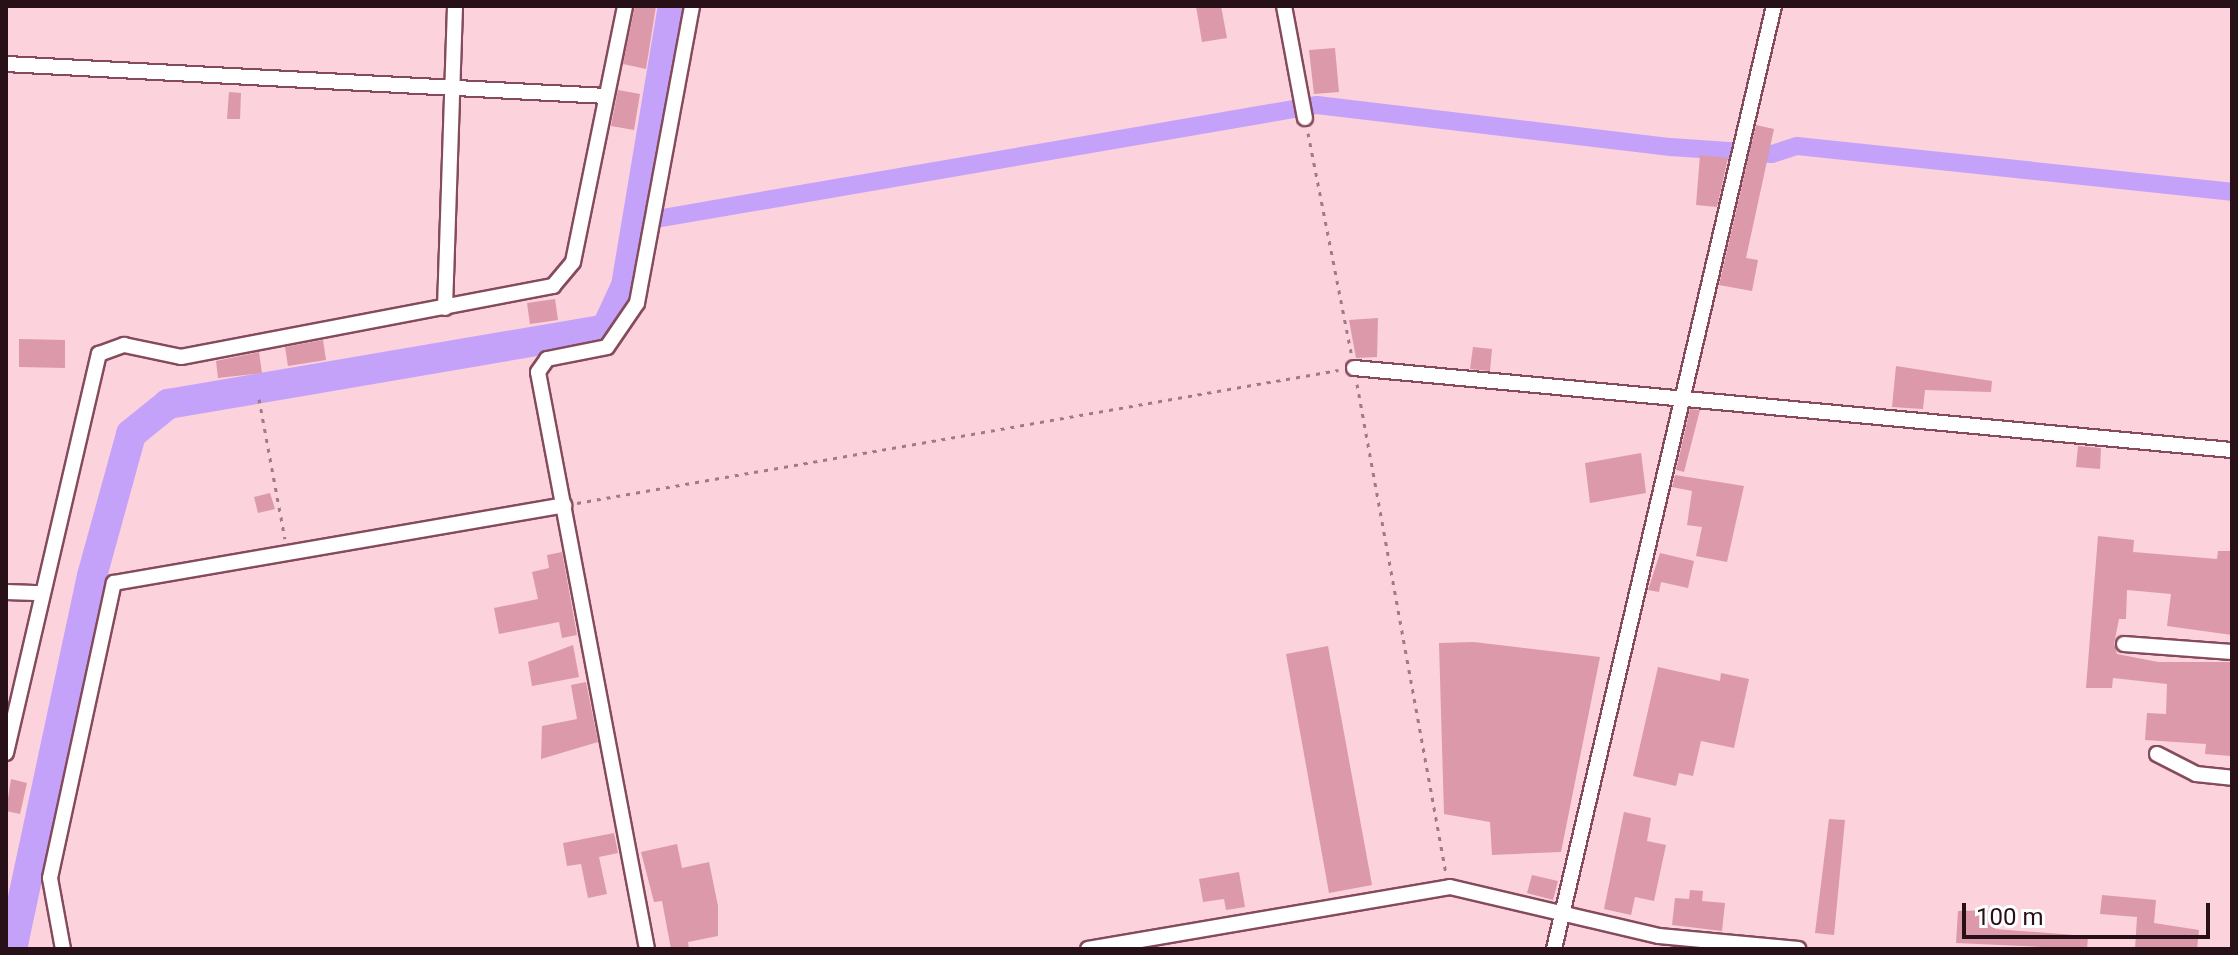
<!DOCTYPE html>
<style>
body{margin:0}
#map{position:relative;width:2238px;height:955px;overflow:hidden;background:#fcd2dc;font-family:Roboto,sans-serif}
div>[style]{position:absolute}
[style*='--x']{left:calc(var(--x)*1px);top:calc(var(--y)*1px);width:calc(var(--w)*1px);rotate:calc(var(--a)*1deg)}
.canal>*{height:18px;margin:-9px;padding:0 9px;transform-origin:9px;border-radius:9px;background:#c5a2f9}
.river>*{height:30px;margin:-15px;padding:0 15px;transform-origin:15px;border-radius:15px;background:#c5a2f9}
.building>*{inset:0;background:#db99aa}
.path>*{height:3px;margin-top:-1.5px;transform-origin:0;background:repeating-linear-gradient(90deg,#9e7c85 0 4px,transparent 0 10px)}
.roads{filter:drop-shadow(2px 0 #854b5c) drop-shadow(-2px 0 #854b5c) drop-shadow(0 2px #854b5c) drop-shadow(0 -2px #854b5c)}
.street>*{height:14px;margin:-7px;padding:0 7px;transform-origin:7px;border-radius:7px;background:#fff}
span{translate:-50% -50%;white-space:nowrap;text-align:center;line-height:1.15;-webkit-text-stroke:7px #fff;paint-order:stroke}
.frame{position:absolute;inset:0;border:8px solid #271017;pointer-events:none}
.scale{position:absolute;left:1962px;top:903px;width:248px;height:36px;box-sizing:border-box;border:4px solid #271017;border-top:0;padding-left:10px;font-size:24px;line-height:28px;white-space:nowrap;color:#271017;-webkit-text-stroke:6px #fff;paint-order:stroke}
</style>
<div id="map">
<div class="canal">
<div style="--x:662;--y:218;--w:665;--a:-9.79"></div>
<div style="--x:1317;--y:105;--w:356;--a:6.8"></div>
<div style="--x:1671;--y:147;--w:101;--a:4"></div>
<div style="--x:1772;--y:154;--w:26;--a:-18"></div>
<div style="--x:1797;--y:146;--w:437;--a:6"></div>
</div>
<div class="river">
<div style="--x:12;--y:949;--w:381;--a:-77.9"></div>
<div style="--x:92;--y:576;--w:147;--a:-74.6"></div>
<div style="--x:131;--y:434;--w:48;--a:-39"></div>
<div style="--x:168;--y:404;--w:444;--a:-9.7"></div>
<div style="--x:606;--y:329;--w:47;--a:-65.1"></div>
<div style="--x:626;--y:286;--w:284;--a:-80.5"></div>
</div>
<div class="building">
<div style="clip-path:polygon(635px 6px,656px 6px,646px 69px,623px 64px)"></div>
<div style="clip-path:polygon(1196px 6px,1221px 6px,1227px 38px,1202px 42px)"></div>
<div style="clip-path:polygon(1335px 48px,1339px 92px,1314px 94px,1309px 50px)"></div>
<div style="clip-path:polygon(618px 90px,640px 94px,634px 130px,611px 126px)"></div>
<div style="clip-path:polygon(229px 92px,241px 93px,240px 119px,227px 119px)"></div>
<div style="clip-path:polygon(1756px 125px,1774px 129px,1746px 258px,1758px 260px,1752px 291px,1719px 285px)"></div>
<div style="clip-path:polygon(1700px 155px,1728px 158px,1717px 207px,1696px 205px)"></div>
<div style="clip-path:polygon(555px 299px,558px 320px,530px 324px,527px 303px)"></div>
<div style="clip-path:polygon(1378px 318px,1377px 357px,1356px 358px,1349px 320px)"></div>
<div style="clip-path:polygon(19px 339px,65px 340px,65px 368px,19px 367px)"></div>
<div style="clip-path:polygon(323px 340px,326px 360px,288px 366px,285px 347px)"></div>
<div style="clip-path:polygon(1473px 347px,1492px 349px,1490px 371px,1470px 369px)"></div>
<div style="clip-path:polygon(259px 352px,262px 373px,218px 378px,216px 361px)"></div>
<div style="clip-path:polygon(1896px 366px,1992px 381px,1991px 392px,1925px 390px,1923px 409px,1892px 407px)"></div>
<div style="clip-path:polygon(1690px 409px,1700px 410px,1684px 472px,1676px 470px)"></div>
<div style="clip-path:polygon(2078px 446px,2101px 448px,2100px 469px,2076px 467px)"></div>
<div style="clip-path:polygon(1641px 453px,1646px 493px,1590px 503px,1585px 463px)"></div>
<div style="clip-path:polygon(1675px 475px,1744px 486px,1727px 562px,1696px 556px,1702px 527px,1687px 525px,1692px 491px,1672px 487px)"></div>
<div style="clip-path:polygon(270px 493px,275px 509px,258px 513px,254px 497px)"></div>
<div style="clip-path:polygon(2098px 536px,2134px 540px,2133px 552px,2217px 559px,2218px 551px,2232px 551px,2232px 635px,2167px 626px,2171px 594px,2127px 590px,2126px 619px,2119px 619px,2114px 644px,2117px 654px,2158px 662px,2232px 662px,2231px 756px,2205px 754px,2206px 744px,2145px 740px,2147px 713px,2166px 714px,2167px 684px,2113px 678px,2112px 688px,2086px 688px)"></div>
<div style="clip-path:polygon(562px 552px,577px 635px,562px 638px,559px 622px,499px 634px,494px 608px,538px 599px,532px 572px,549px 568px,547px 555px)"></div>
<div style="clip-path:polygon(1660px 553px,1694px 561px,1688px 588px,1661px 582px,1659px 592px,1648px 590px)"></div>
<div style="clip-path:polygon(1474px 642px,1600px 657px,1561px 852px,1492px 855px,1490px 822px,1444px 814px,1439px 643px)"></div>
<div style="clip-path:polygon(573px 645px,579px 677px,532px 686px,528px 662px)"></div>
<div style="clip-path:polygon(1328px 646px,1372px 885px,1329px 893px,1286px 654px)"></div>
<div style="clip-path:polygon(1658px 667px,1720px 681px,1721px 673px,1749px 679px,1734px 748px,1701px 741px,1693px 776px,1679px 773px,1676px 786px,1633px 776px)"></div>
<div style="clip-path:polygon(586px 682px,598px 742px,541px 759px,542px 726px,577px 719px,571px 685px)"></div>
<div style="clip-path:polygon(11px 779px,27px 783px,20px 814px,6px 811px)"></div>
<div style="clip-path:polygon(1624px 812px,1651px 818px,1647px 841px,1666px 845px,1654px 901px,1635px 897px,1631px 915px,1604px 909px)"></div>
<div style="clip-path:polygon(1829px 819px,1845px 820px,1834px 935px,1815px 933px)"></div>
<div style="clip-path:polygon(614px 833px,618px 853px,599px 857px,607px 894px,588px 898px,581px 864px,567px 866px,563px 843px)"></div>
<div style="clip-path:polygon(677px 844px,682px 868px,709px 862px,718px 906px,718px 936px,688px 942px,689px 949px,671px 949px,662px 901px,654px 902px,641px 852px)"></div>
<div style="clip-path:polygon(1239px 872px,1245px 907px,1226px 910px,1224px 899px,1203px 902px,1199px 879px)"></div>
<div style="clip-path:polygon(1532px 875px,1558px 881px,1553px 900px,1527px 893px)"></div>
<div style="clip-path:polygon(1690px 890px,1703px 891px,1702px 901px,1725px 903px,1722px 931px,1672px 925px,1675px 898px,1689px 899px)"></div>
<div style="clip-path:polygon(2102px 895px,2156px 900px,2154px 923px,2199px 930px,2197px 949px,2135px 949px,2137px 917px,2100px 914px)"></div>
<div style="clip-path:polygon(1997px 910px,1995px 929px,2088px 936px,2087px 949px,1956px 943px,1958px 911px)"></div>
</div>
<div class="path">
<div style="--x:1308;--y:133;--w:224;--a:78.9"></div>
<div style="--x:1357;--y:384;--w:497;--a:79.7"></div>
<div style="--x:259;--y:399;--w:142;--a:79.5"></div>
<div style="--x:577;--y:503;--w:773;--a:-9.91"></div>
</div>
<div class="roads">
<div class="street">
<div style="--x:1284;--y:6;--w:114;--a:79.4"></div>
<div style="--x:6;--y:64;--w:601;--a:3.05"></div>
<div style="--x:445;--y:308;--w:302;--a:-88.1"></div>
<div style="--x:1354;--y:368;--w:882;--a:5.34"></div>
<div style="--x:6;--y:592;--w:36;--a:2"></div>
<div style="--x:2124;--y:644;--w:108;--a:4.2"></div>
<div style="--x:6;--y:753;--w:410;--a:-76.9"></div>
<div style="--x:99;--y:354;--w:27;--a:-20"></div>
<div style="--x:124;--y:345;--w:58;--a:11.9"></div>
<div style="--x:181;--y:357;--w:379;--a:-10.8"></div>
<div style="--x:553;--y:286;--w:31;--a:-50"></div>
<div style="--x:573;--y:262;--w:261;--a:-78.5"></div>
<div style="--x:2157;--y:754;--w:44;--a:27.1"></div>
<div style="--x:2196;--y:774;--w:36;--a:6"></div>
<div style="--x:63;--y:949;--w:72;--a:-100.4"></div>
<div style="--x:50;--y:878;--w:302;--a:-77.8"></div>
<div style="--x:114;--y:583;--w:457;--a:-9.8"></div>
<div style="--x:647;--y:949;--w:587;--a:-100.7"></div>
<div style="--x:538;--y:372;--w:16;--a:-55"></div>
<div style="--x:547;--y:359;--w:61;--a:-11.3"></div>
<div style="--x:607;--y:347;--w:53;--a:-55.7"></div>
<div style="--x:637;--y:303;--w:302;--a:-79.5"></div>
<div style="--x:1088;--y:949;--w:367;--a:-9.7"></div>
<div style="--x:1450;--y:887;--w:215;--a:13.2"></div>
<div style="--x:1659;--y:936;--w:140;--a:5.3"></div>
<div style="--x:1554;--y:949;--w:968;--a:-76.87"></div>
</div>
</div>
<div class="frame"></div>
<div class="scale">100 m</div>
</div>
